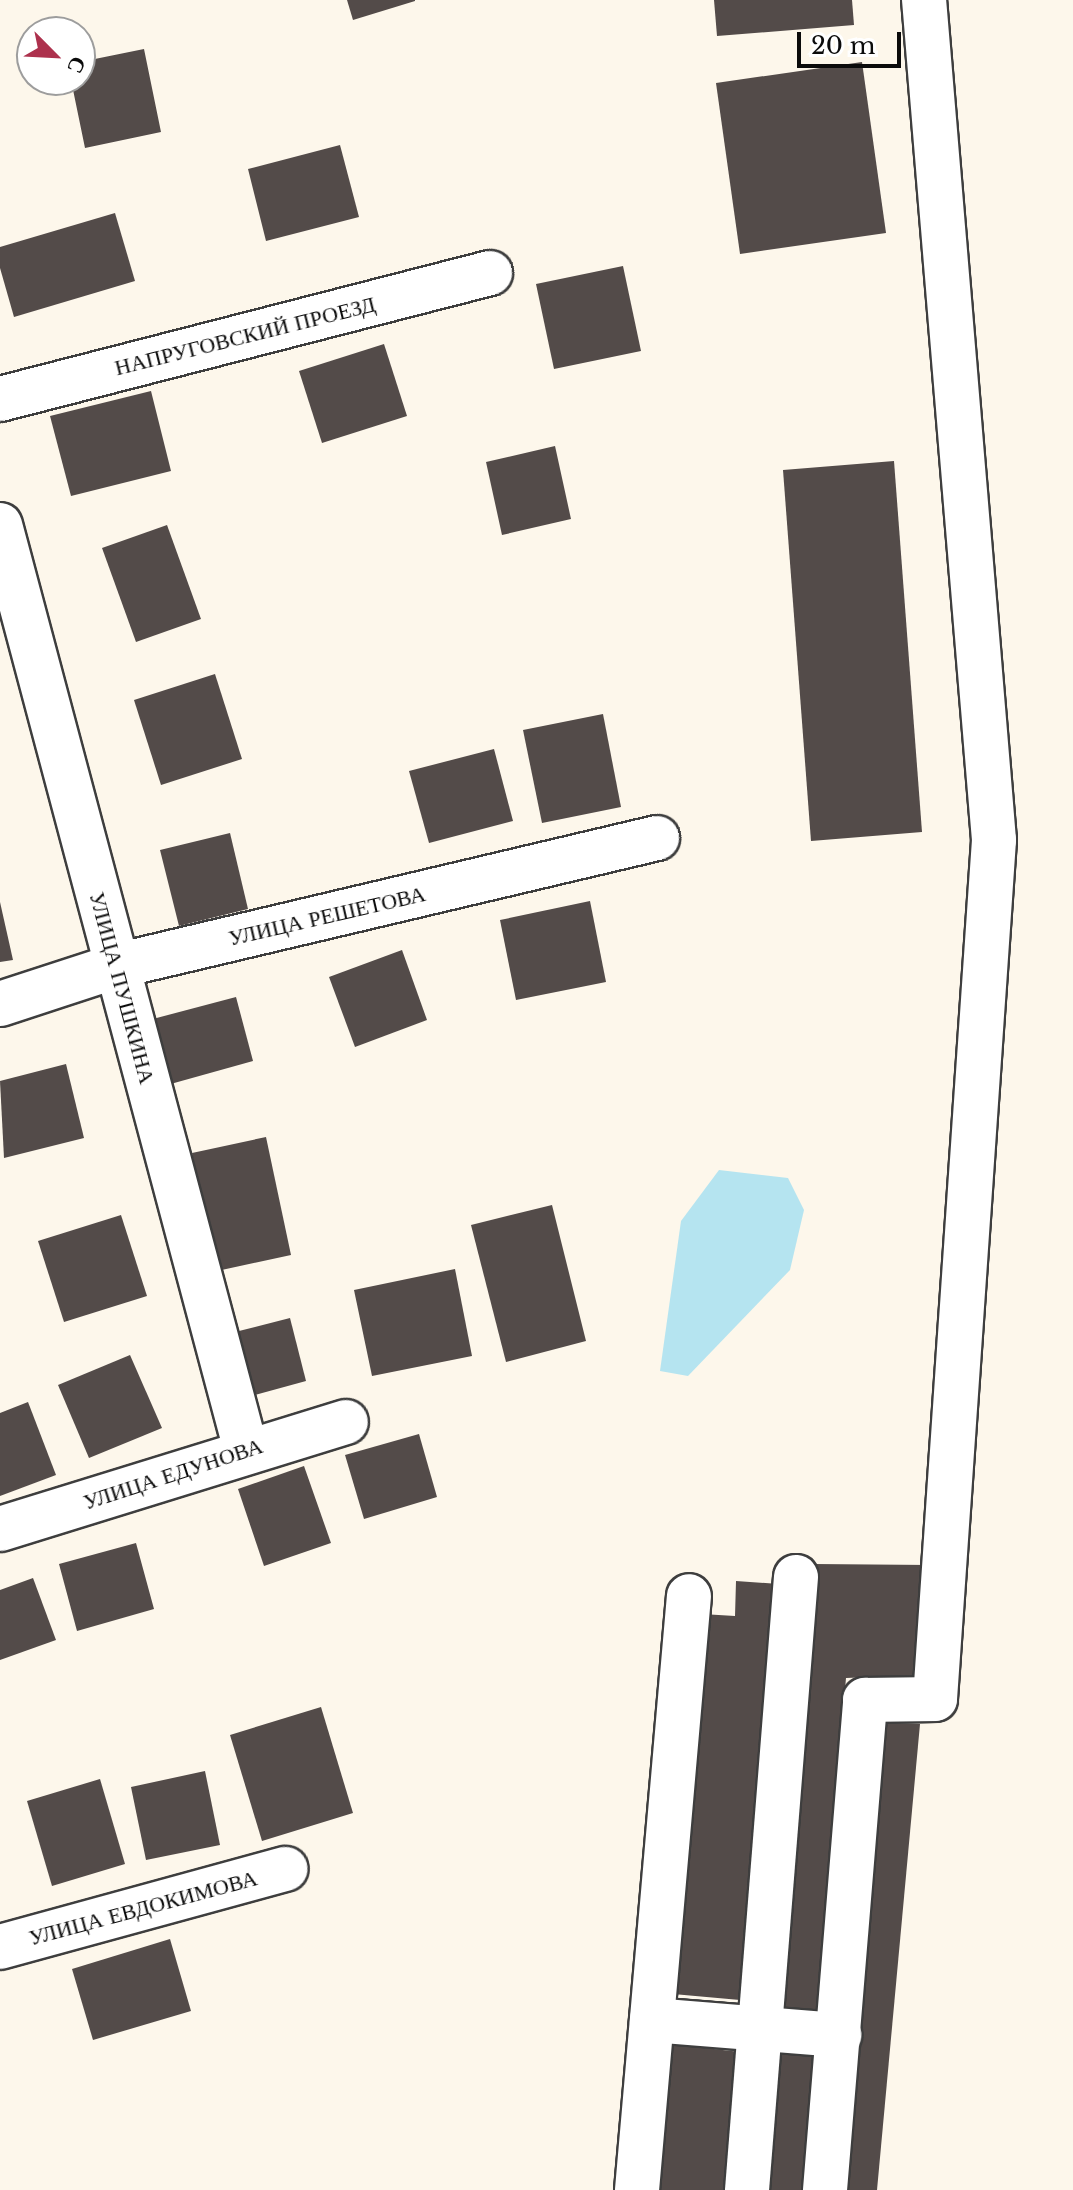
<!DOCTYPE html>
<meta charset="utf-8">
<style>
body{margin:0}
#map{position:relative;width:1073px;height:2190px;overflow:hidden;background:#fdf7eb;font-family:"Libre Baskerville",serif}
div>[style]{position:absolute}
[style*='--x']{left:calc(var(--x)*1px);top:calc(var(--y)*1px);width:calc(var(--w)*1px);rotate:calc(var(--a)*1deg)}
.water>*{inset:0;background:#b5e4f0}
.building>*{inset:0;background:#534b49}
.roads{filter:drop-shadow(2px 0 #3e3e3e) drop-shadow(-2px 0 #3e3e3e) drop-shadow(0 2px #3e3e3e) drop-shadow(0 -2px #3e3e3e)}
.minor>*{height:44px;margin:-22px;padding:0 22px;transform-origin:22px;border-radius:22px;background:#fff}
span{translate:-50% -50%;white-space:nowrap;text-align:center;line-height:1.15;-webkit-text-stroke:8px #fff;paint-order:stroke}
.street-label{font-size:22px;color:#0b0b0b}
.north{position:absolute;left:16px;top:16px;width:80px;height:80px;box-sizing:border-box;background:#fff;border:2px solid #9d9d9d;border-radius:50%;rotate:114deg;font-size:22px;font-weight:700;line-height:32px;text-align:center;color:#0b0b0b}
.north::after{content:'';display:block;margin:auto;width:28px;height:36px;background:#ad314d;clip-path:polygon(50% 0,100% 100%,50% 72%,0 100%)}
.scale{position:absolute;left:797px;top:32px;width:104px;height:36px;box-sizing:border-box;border:4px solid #0b0b0b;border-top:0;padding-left:10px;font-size:24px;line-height:28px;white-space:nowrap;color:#0b0b0b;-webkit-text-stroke:6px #fff;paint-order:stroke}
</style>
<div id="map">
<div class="water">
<div style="clip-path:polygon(719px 1170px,788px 1178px,804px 1210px,790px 1270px,688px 1376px,660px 1371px,681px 1221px)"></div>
</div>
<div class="building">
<div style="clip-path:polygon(347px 0,415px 0,415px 1px,353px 20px)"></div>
<div style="clip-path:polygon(714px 0,852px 0,854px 25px,717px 36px)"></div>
<div style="clip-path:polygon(144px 49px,161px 132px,85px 148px,71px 80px,80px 80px,80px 62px)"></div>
<div style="clip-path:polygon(862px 62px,886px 233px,740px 254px,716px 83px)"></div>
<div style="clip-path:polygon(340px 145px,359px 217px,266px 241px,248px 169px)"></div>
<div style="clip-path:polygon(115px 213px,135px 281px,14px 317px,0 268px,0 247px)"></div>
<div style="clip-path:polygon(623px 266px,641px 351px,554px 369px,536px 284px)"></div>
<div style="clip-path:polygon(384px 344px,407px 416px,322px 443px,299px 371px)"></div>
<div style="clip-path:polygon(151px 391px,171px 471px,71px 496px,50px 416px)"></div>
<div style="clip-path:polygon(555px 446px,571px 519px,502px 535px,486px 462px)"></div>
<div style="clip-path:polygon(894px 461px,922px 832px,811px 841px,783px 470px)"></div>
<div style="clip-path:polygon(167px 525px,201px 619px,136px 642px,102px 548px)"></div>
<div style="clip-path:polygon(215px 674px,242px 759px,161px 785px,134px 700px)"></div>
<div style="clip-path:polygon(603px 714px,621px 807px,542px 823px,523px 730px)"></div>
<div style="clip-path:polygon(494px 749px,513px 821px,429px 843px,409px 771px)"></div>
<div style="clip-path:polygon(230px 833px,248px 909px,179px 926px,160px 850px)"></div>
<div style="clip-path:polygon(590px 901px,606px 982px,516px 1000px,500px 920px)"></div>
<div style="clip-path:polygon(0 902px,13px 960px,0 962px)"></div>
<div style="clip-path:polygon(402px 950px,427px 1020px,355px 1047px,329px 977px)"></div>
<div style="clip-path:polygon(236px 997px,253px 1061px,167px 1085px,149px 1020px)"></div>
<div style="clip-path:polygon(66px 1064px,84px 1138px,4px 1158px,0 1081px)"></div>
<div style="clip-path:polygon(266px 1137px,291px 1255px,217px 1271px,192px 1153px)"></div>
<div style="clip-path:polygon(552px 1205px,586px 1341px,506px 1362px,471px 1225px)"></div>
<div style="clip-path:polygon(121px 1215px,147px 1296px,64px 1322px,38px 1241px)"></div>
<div style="clip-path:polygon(455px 1269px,472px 1356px,372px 1376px,354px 1290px)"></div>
<div style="clip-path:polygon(290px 1318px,306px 1381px,240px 1399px,223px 1335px)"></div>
<div style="clip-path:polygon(130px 1355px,162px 1428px,89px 1458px,58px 1385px)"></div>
<div style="clip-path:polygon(28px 1402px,56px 1475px,0 1496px,0 1413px)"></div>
<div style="clip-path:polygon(419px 1434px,437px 1497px,364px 1519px,345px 1455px)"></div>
<div style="clip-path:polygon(304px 1466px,331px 1543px,264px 1566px,238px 1489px)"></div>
<div style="clip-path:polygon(136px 1543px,154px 1609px,77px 1631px,59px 1564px)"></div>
<div style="clip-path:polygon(814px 1564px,930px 1565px,927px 1675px,846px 1678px,817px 2013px,778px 2012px)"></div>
<div style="clip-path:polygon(33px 1578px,56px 1640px,0 1660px,0 1590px)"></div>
<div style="clip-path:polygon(736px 1581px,779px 1584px,740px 2000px,673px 1994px,702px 1614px,735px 1616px)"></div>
<div style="clip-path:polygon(321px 1707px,353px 1813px,262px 1841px,230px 1735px)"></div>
<div style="clip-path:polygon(879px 1723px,920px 1724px,877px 2190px,839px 2190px)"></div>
<div style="clip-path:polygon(205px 1771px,220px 1845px,146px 1860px,131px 1787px)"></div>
<div style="clip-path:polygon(100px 1779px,125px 1864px,52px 1886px,27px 1801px)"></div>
<div style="clip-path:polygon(170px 1939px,191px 2011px,93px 2040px,72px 1969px)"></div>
<div style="clip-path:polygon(668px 2044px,741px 2052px,727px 2190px,656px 2190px)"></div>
<div style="clip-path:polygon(778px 2049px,818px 2054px,806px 2190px,765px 2190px)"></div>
</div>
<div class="roads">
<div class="minor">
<div style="--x:0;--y:399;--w:506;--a:-14.42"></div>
<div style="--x:0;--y:525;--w:957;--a:75.11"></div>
<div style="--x:0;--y:1004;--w:122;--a:-18.1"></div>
<div style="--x:116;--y:966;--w:556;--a:-13.31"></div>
<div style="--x:0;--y:1529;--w:362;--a:-17.2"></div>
<div style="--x:0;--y:1947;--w:296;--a:-15.3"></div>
<div style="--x:652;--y:2020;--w:188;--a:4.6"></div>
<div style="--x:637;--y:2190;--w:596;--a:-85"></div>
<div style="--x:747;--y:2190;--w:615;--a:-85.43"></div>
<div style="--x:825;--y:2190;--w:492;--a:-85.3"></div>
<div style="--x:865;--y:1700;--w:70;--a:-0.8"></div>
<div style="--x:935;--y:1699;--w:861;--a:-86.07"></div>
<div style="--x:994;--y:840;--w:843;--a:-94.76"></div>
</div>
</div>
<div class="street-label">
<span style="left:245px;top:336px;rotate:-14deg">НАПРУГОВСКИЙ ПРОЕЗД</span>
<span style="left:327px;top:916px;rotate:-13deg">УЛИЦА РЕШЕТОВА</span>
<span style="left:122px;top:988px;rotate:75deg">УЛИЦА ПУШКИНА</span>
<span style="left:173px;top:1474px;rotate:-18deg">УЛИЦА ЕДУНОВА</span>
<span style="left:143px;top:1908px;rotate:-15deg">УЛИЦА ЕВДОКИМОВА</span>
</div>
<div class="north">С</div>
<div class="scale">20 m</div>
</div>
